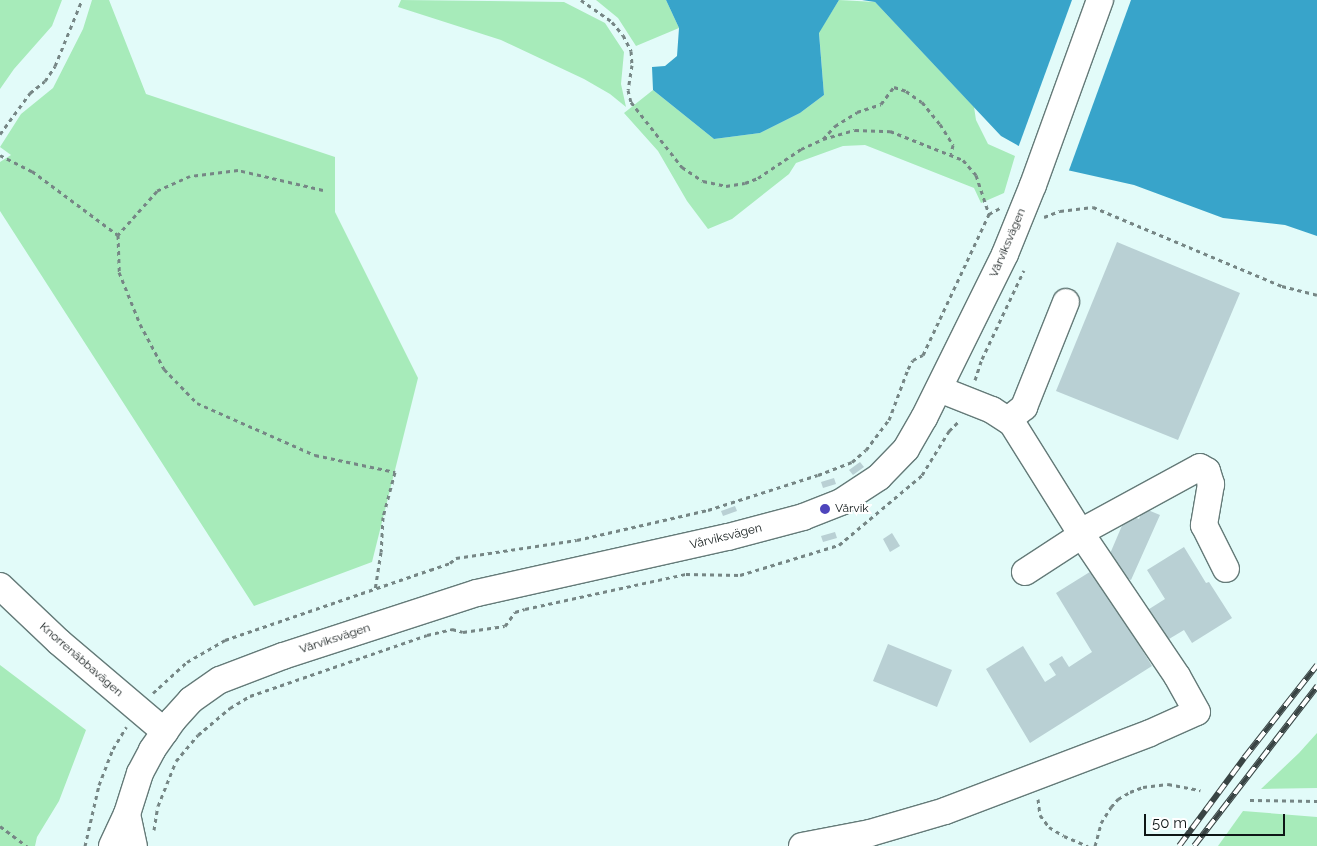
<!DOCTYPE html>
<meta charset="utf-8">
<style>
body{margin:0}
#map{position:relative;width:1317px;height:846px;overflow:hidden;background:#e2fbf9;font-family:Raleway,sans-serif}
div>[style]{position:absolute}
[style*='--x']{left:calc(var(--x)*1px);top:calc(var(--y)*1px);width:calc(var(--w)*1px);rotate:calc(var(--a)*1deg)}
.green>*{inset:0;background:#a7ebba}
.water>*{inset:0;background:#38a4ca}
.pier>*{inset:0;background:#e2fbf9}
.building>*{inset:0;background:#b9d0d4}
.path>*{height:3px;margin-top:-1.5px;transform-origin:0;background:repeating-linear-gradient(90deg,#768685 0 4px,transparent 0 8px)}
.roads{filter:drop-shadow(1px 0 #647a78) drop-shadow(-1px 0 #647a78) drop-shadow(0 1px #647a78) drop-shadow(0 -1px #647a78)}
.minor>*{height:26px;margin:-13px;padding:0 13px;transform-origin:13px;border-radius:13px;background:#fff}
.rail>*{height:5.5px;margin-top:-2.75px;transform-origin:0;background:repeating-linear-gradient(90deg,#fff 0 11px,#394444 0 22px);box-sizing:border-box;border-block:1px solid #394444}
.dots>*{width:14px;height:14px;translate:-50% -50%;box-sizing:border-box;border:2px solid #fff;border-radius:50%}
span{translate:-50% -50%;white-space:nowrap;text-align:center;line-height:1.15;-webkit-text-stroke:4px #fff;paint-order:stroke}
.street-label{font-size:12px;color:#0e1616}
.poi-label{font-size:12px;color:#0e1616}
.left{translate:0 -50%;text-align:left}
.scale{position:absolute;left:1144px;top:814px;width:141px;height:22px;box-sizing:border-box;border:2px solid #0e1616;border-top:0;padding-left:6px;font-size:15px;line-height:18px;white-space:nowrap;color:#0e1616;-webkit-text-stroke:4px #fff;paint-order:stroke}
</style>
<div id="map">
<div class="green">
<div style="clip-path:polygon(0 0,62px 0,52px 26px,14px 69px,0 89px)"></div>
<div style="clip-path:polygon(92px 0,109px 0,146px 94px,335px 157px,335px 212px,418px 378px,372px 562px,254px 606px,0 211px,0 162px,11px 155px,0 147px,21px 114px,53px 88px,83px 29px)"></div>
<div style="clip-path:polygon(401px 0,564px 2px,605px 23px,624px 52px,621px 84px,626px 107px,610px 94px,584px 79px,501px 40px,398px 7px)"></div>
<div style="clip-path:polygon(596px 0,666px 0,679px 28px,636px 46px,618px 18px)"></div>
<div style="clip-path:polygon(839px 0,875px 2px,974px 107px,976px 120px,988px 144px,1015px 156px,1004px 193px,981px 203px,974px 188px,865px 145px,843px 146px,796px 163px,789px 174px,732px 219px,708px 229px,687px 201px,658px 151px,624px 113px,653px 90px,714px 139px,760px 133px,800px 113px,824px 95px,819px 32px)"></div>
<div style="clip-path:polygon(0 665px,86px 730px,59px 801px,37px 837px,35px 846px,0 846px)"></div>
<div style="clip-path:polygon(1317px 733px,1317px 788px,1261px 789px,1299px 753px)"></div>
<div style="clip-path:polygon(1243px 811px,1317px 817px,1317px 846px,1218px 846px)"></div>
</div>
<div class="water">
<div style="clip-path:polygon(666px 0,839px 0,819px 33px,824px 95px,800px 113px,760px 133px,714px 139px,653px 90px,652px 67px,665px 66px,677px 56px,679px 28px)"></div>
<div style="clip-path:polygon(862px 0,1317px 0,1317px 236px,1285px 225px,1223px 218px,1134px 185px,1058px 168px,1001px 136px,875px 2px)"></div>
</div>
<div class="pier">
<div style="clip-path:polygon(1072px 0,1131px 0,1068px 173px,1057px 170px,1018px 148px)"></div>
</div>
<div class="building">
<div style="clip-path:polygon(1117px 242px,1240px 293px,1178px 440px,1056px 391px)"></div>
<div style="clip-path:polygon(860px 462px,864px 467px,853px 475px,849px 470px)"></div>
<div style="clip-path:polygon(834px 478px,836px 484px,823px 488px,821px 482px)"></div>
<div style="clip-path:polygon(735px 506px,737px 511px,723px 516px,721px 511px)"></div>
<div style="clip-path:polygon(1143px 508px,1160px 515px,1131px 580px,1111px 571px,1106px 563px,1127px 514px,1139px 519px)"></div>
<div style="clip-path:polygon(835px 532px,837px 538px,823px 542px,821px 536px)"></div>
<div style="clip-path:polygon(892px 533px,900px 546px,890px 552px,883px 539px)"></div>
<div style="clip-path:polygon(1184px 547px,1206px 583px,1209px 582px,1232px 618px,1192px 643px,1184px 630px,1164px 642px,1146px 611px,1165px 599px,1147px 570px)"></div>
<div style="clip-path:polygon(1093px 570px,1152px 666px,1030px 743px,986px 669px,1023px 646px,1045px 682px,1056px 675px,1049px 664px,1062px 656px,1069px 667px,1092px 652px,1056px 593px)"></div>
<div style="clip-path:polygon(888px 644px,952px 670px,937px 707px,873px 681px)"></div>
</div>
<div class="path">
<div style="--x:581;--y:0;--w:38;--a:35"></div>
<div style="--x:612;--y:22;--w:17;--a:50"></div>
<div style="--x:623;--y:35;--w:18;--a:63"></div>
<div style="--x:631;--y:51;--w:14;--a:86"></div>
<div style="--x:632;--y:65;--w:25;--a:99"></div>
<div style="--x:628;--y:90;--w:12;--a:76"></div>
<div style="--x:631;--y:102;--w:83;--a:51.9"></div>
<div style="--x:682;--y:167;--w:25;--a:34"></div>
<div style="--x:703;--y:181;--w:24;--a:12"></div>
<div style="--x:726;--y:186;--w:19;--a:-9"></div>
<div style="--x:745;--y:183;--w:14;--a:-21"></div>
<div style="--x:758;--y:178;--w:52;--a:-34"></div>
<div style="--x:801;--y:149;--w:24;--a:-24"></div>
<div style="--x:823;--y:139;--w:33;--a:-16"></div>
<div style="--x:855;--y:130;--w:35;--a:2"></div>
<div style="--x:890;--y:131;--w:79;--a:21.7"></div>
<div style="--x:963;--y:160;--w:20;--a:49"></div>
<div style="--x:976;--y:175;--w:41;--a:71.6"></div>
<div style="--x:0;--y:134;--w:51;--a:-53.8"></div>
<div style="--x:30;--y:93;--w:19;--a:-39"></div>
<div style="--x:45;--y:81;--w:18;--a:-56"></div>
<div style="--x:55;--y:66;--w:71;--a:-67.8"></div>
<div style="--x:823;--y:139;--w:18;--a:-47"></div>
<div style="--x:835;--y:126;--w:26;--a:-32"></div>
<div style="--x:857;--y:112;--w:25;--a:-18"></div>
<div style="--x:881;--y:104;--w:21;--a:-53"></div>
<div style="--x:894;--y:87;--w:13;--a:18"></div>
<div style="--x:906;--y:91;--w:19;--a:35"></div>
<div style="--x:922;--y:102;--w:28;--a:51"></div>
<div style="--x:940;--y:124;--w:25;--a:58"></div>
<div style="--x:953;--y:145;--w:9;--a:103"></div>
<div style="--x:0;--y:155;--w:36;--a:27"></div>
<div style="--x:32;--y:171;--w:107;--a:36.7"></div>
<div style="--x:323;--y:190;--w:87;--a:-166.8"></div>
<div style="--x:238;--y:170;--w:48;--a:172.9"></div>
<div style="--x:190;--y:176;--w:36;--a:156"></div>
<div style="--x:157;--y:191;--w:59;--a:131.6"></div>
<div style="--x:118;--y:235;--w:37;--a:88"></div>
<div style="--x:119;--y:272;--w:56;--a:68"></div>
<div style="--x:140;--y:324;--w:51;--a:61.9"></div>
<div style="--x:164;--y:369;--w:47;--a:45.9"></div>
<div style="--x:197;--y:403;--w:129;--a:23.8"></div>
<div style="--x:315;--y:455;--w:82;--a:12"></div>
<div style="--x:395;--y:472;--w:47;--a:104.9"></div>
<div style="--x:383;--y:517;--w:35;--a:93"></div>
<div style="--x:381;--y:552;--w:37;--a:99"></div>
<div style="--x:1044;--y:217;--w:17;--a:-21"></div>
<div style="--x:1060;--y:211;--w:33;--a:-7"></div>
<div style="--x:1093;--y:207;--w:205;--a:22.7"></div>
<div style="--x:1282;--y:286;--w:36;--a:14"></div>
<div style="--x:975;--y:380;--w:22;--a:-72"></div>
<div style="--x:982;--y:359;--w:98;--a:-64.7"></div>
<div style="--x:153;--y:693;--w:46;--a:-42.4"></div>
<div style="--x:187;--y:662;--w:44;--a:-30.1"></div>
<div style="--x:225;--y:640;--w:217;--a:-18.9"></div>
<div style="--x:430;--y:570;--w:21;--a:-19"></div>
<div style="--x:450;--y:563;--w:8;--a:-40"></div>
<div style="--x:456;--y:558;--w:122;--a:-8.5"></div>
<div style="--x:577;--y:540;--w:134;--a:-12.9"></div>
<div style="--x:708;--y:510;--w:115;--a:-17.7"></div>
<div style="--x:818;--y:475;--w:36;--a:-21"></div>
<div style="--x:852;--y:462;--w:18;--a:-41"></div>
<div style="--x:866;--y:450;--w:38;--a:-53"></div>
<div style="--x:889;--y:420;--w:54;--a:-69.6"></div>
<div style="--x:908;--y:369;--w:10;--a:-61"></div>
<div style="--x:913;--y:360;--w:11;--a:-27"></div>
<div style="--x:923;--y:355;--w:156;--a:-64.9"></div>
<div style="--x:989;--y:214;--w:13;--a:-29"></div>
<div style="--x:1038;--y:799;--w:16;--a:83"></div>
<div style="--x:1040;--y:815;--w:15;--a:53"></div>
<div style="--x:1049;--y:827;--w:17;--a:31"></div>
<div style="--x:1064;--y:836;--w:26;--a:23"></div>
<div style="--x:1250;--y:800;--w:67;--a:0.9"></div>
<div style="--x:0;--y:826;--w:34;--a:37"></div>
<div style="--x:154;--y:830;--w:24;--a:-81"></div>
<div style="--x:158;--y:806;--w:48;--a:-68.2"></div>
<div style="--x:176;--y:761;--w:34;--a:-50"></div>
<div style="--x:198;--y:735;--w:42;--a:-40.2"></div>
<div style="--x:230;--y:708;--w:23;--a:-31"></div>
<div style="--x:250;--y:696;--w:187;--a:-19"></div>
<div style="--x:427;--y:635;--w:26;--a:-13"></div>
<div style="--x:452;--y:629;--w:11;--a:15"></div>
<div style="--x:463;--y:632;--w:42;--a:-8.1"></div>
<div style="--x:505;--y:626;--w:17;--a:-54"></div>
<div style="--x:515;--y:612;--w:10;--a:-17"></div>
<div style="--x:525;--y:609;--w:165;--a:-12.3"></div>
<div style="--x:686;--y:574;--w:54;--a:1.1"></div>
<div style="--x:740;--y:575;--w:103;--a:-16.9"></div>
<div style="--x:839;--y:545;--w:109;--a:-40.1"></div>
<div style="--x:922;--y:475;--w:52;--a:-58.5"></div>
<div style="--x:949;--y:431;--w:14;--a:-45"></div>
<div style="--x:85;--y:846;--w:63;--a:-77.1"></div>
<div style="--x:99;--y:785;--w:39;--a:-69"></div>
<div style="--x:113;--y:749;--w:26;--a:-59"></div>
<div style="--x:1095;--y:846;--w:24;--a:-75"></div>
<div style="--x:1101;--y:823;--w:19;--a:-58"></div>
<div style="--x:1111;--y:807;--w:11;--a:-49"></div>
<div style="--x:1118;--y:799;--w:14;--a:-30"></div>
<div style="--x:1130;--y:792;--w:14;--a:-21"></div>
<div style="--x:1143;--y:787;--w:25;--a:-7"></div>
<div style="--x:1168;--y:784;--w:33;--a:11"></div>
</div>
<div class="roads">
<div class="minor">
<div style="--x:939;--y:389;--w:57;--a:21.6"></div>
<div style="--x:992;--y:410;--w:24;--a:33"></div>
<div style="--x:1012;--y:423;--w:132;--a:58"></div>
<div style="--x:1082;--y:535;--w:11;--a:-45"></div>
<div style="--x:1090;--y:527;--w:125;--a:-28.6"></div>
<div style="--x:1200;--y:467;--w:8;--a:30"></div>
<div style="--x:1207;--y:471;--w:14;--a:73"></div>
<div style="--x:1211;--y:484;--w:42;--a:99.7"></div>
<div style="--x:1204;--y:525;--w:49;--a:63.4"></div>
<div style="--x:1008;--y:420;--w:21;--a:-39"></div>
<div style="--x:1024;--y:407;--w:113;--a:-68.2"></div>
<div style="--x:0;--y:586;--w:81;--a:43.5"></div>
<div style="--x:59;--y:642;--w:139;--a:40.3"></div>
<div style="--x:127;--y:814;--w:33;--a:78"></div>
<div style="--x:112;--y:846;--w:35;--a:-65"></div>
<div style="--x:127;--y:814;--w:43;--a:-72.4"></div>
<div style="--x:140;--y:773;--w:26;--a:-62"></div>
<div style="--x:152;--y:750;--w:37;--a:-55"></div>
<div style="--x:173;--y:720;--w:27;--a:-48"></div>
<div style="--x:191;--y:700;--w:35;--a:-35"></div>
<div style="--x:220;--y:680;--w:67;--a:-20.9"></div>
<div style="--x:283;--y:656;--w:204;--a:-18"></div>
<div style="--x:477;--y:593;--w:257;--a:-12.6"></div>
<div style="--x:728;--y:537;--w:78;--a:-14.9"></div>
<div style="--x:803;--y:517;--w:41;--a:-21.5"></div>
<div style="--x:841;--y:502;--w:45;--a:-33.3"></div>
<div style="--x:879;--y:477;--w:39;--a:-46"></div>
<div style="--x:906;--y:449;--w:36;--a:-60"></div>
<div style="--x:924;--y:418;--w:183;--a:-63.7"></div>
<div style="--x:1005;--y:254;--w:74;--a:-67.9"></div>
<div style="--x:1033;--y:185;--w:197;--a:-70.1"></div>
<div style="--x:802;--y:846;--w:69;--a:-10.8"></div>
<div style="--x:870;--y:833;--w:78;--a:-16.3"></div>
<div style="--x:945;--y:811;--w:219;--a:-20.8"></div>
<div style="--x:1150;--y:733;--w:51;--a:-24.1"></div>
<div style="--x:1197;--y:712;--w:41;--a:-119.1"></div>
<div style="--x:1177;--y:676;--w:170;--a:-124"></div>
<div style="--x:1082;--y:535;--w:68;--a:147"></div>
</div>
</div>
<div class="rail">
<div style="--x:1179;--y:846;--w:109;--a:-53.5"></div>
<div style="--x:1244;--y:758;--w:118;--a:-51.9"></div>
<div style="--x:1194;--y:846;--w:202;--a:-52.4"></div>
</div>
<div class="dots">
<div style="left:825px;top:509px;background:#4e45bc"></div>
</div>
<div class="street-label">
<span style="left:1008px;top:243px;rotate:-67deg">Vårviksvägen</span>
<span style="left:726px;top:537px;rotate:-14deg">Vårviksvägen</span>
<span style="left:335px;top:639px;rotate:-18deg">Vårviksvägen</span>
<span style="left:81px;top:660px;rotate:41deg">Knorrenäbbavägen</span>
</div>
<div class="poi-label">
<span class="left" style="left:835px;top:509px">Vårvik</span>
</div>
<div class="scale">50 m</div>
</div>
